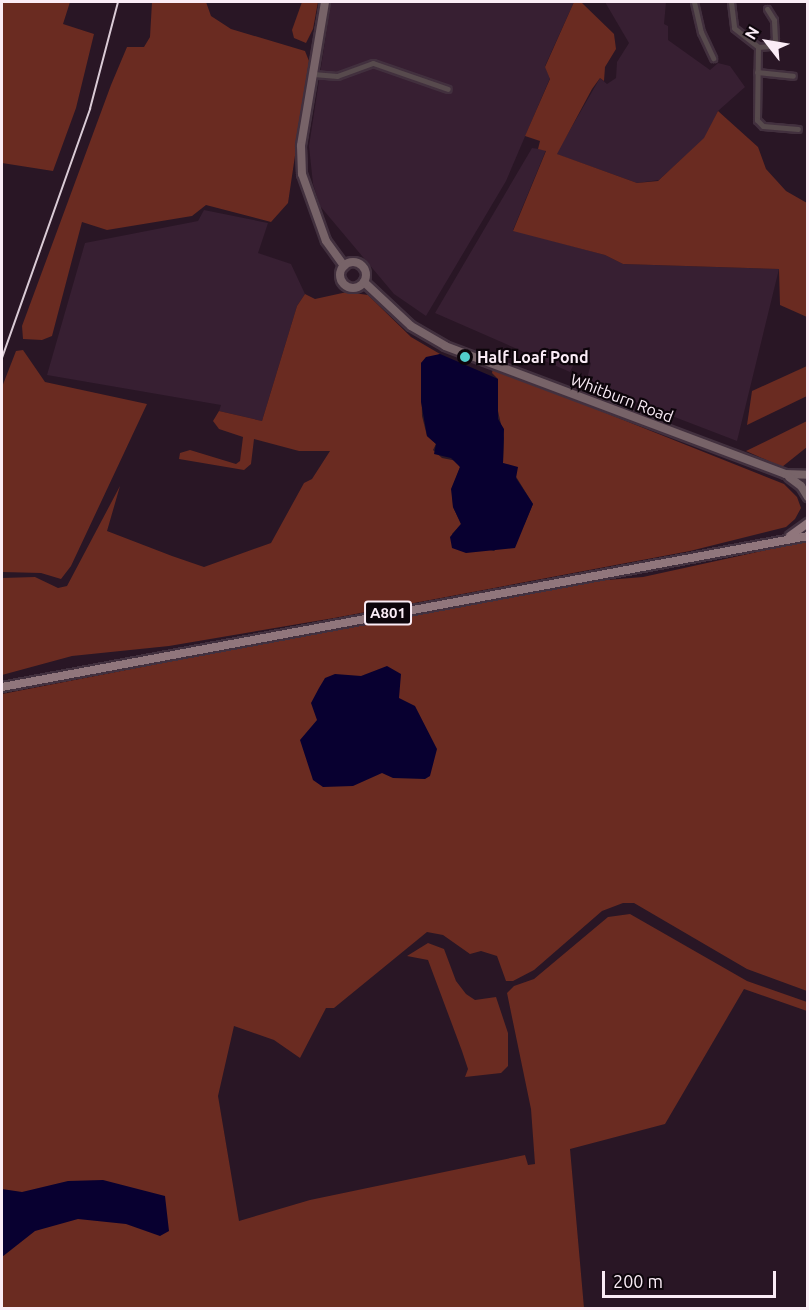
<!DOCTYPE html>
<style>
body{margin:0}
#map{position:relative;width:809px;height:1310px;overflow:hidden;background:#291625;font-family:Ubuntu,sans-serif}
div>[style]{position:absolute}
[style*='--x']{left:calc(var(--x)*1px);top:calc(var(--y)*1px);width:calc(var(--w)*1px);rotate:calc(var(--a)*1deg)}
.built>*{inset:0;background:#371f32}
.green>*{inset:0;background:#6a2b21}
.water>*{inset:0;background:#080030}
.roads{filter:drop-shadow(2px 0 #42303e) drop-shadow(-2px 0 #42303e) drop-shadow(0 2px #42303e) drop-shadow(0 -2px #42303e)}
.minor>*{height:5px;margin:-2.5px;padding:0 2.5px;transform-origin:2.5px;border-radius:2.5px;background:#574a4d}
.secondary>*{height:8px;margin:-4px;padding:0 4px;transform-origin:4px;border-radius:4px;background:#776368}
.secondary>.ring{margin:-4px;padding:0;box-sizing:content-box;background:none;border:8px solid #776368;border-radius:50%}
.primary>*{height:8px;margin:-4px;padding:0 4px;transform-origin:4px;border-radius:4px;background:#90767c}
.rail>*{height:1.5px;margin:-0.75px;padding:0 0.75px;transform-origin:0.75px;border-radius:0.75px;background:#dacbd6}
.dots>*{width:16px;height:16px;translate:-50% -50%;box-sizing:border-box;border:3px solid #0d050b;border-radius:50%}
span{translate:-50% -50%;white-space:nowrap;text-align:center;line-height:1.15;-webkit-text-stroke:4.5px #0d050b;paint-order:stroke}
.shield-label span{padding:2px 4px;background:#0d050b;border:2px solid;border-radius:4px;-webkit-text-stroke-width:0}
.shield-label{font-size:15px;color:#faecf6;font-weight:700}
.poi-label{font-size:16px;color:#faecf6;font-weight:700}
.left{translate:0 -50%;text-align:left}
.street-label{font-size:16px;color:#faecf6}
.frame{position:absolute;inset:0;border:3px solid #faecf6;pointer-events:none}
.north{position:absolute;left:737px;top:12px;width:60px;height:60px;-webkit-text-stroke:4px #0d050b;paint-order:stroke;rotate:301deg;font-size:16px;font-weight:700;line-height:24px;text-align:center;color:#faecf6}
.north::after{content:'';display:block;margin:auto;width:21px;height:27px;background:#faecf6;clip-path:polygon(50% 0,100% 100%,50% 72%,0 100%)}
.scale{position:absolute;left:602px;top:1271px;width:174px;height:27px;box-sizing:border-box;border:3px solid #faecf6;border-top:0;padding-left:8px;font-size:18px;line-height:21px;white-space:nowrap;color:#faecf6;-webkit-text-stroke:4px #0d050b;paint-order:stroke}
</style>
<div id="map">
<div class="built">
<div style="clip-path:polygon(331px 2px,574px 2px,545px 66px,550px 78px,506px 181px,426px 316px,394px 294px,320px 206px,313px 184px,309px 146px)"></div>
<div style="clip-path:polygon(605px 2px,666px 2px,664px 24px,668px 26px,668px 40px,710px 70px,718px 63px,730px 66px,745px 87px,718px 111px,705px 138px,659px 180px,637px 183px,556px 154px,600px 78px,607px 84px,616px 78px,617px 62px,629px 43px)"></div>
<div style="clip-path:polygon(532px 148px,546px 150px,513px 230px,605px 255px,623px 264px,779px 269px,737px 441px,586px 383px,591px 363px,578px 355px,570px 372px,435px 313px)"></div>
<div style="clip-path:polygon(204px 210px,268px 223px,258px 253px,291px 264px,305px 294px,297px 306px,262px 421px,219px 411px,221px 405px,47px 375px,85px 243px,198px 221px)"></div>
</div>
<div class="green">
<div style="clip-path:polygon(2px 2px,70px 2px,63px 24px,94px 34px,76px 108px,53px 171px,2px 163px)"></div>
<div style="clip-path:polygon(152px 2px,206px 2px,211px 16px,231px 29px,305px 51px,309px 61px,288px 203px,271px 222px,206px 205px,192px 216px,107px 230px,82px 222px,52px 336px,42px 340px,23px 339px,22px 326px,111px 85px,127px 47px,144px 47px,150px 37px)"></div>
<div style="clip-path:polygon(302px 2px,318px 2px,313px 29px,306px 43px,294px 38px,292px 30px)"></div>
<div style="clip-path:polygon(574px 2px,581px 2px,614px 34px,616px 49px,605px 67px,604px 81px,600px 78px,592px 89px,557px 154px,637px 183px,658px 181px,704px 138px,718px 111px,758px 147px,766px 169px,786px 191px,807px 203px,807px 317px,780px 305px,779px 269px,623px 264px,605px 255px,513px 231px,546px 151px,538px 149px,540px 141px,525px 136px,550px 79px,545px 67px)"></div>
<div style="clip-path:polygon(347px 292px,368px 295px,411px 337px,440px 354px,421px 363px,422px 416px,427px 436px,436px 444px,433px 450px,442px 458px,457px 461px,460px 467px,452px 489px,453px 507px,461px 524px,452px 534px,466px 552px,482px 548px,494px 551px,524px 525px,533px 504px,510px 467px,503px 463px,504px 438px,496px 402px,498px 379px,492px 373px,493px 368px,784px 484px,797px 497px,801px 508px,795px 519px,786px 527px,690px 551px,334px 618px,169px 646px,72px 656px,2px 675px,2px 578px,35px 577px,58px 588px,67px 586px,120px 486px,107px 531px,172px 556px,204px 567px,271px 543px,304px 483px,312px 479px,330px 451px,299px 451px,254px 439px,251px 464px,244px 470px,179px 459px,180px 453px,190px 450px,236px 464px,240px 461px,243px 437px,219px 429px,213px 421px,219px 411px,262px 421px,297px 306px,305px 294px,315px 299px)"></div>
<div style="clip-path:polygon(23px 350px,45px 382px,147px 404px,71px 566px,61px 579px,41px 573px,2px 572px,2px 387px,16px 351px)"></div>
<div style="clip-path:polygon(807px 366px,807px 396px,747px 425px,752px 391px)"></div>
<div style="clip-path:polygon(807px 421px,807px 447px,782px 467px,746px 451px)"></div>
<div style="clip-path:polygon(807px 541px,807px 991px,747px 969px,634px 903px,623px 903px,602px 911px,534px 970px,513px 981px,506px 981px,497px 956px,481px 951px,470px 954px,443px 935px,427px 932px,334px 1008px,326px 1008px,300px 1058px,274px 1040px,234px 1026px,218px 1096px,239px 1221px,310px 1200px,525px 1155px,528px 1165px,535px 1164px,531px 1109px,507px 993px,514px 986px,534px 979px,608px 917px,630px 914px,747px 981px,807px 1002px,807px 1011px,744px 989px,665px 1124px,570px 1149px,584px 1308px,2px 1308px,2px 694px,583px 582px,643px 577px)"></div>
<div style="clip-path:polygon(428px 943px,444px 949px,456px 981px,466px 994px,475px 1000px,496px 997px,508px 1033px,508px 1066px,501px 1073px,465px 1077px,468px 1069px,462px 1051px,428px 960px,407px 956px)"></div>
</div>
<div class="water">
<div style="clip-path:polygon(440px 354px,498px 379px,498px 419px,504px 429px,503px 463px,518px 467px,516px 478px,533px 504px,515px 548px,466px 553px,452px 548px,450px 537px,461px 524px,453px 507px,451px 489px,460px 467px,451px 458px,434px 454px,436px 444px,427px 436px,421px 402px,421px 363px,426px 357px)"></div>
<div style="clip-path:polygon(387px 666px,401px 674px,399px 698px,415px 706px,437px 749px,430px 776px,425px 779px,393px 778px,382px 773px,353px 786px,323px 787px,313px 780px,300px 740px,317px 720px,311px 703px,319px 688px,325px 678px,335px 674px,361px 676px)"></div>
<div style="clip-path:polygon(103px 1180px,165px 1196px,169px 1231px,160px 1236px,126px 1224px,78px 1219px,35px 1231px,2px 1257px,2px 1189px,22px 1192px,68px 1181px)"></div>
</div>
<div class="roads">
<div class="minor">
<div style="--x:694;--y:2;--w:31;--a:77"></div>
<div style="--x:701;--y:32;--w:29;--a:65"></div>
<div style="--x:731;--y:2;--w:26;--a:83"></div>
<div style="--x:734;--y:28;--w:31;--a:38"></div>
<div style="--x:758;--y:47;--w:73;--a:90.8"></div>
<div style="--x:757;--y:120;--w:8;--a:45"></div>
<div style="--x:763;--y:126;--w:35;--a:5"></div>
<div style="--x:758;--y:47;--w:12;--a:-5"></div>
<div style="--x:770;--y:46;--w:8;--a:-50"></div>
<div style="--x:775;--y:40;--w:20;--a:-93"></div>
<div style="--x:774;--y:20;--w:13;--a:-122"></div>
<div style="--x:757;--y:72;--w:36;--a:6"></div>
<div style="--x:313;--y:74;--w:24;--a:5"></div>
<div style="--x:337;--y:76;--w:38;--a:-20"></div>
<div style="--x:373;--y:63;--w:79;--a:19.1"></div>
</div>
<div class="secondary">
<div style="--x:325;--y:2;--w:146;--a:99.5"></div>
<div style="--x:301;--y:146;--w:28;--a:88"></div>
<div style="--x:302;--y:174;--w:71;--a:70.3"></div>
<div style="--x:326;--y:241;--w:31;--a:54"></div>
<div class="ring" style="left:340px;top:262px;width:18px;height:18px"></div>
<div style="--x:364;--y:282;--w:64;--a:43.1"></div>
<div style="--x:411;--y:326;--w:39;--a:30"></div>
<div style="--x:445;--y:346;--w:363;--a:20.6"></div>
<div style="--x:785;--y:474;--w:23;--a:2"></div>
<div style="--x:789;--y:477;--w:15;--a:37"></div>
<div style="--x:801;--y:486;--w:13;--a:58"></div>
</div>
<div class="primary">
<div style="--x:790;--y:536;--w:22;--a:-36"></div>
<div style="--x:2;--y:687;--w:820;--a:-10.61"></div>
</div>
</div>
<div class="rail">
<div style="--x:2;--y:358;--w:264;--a:-70.5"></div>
<div style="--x:90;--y:109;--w:111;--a:-75.3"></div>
</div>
<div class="dots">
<div style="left:465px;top:357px;background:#52cdcc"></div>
</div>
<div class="shield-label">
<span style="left:388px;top:613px">A801</span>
</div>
<div class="poi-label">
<span class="left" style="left:477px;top:357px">Half Loaf Pond</span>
</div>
<div class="street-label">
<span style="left:622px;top:398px;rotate:21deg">Whitburn Road</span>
</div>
<div class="frame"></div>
<div class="north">N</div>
<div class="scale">200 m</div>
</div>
